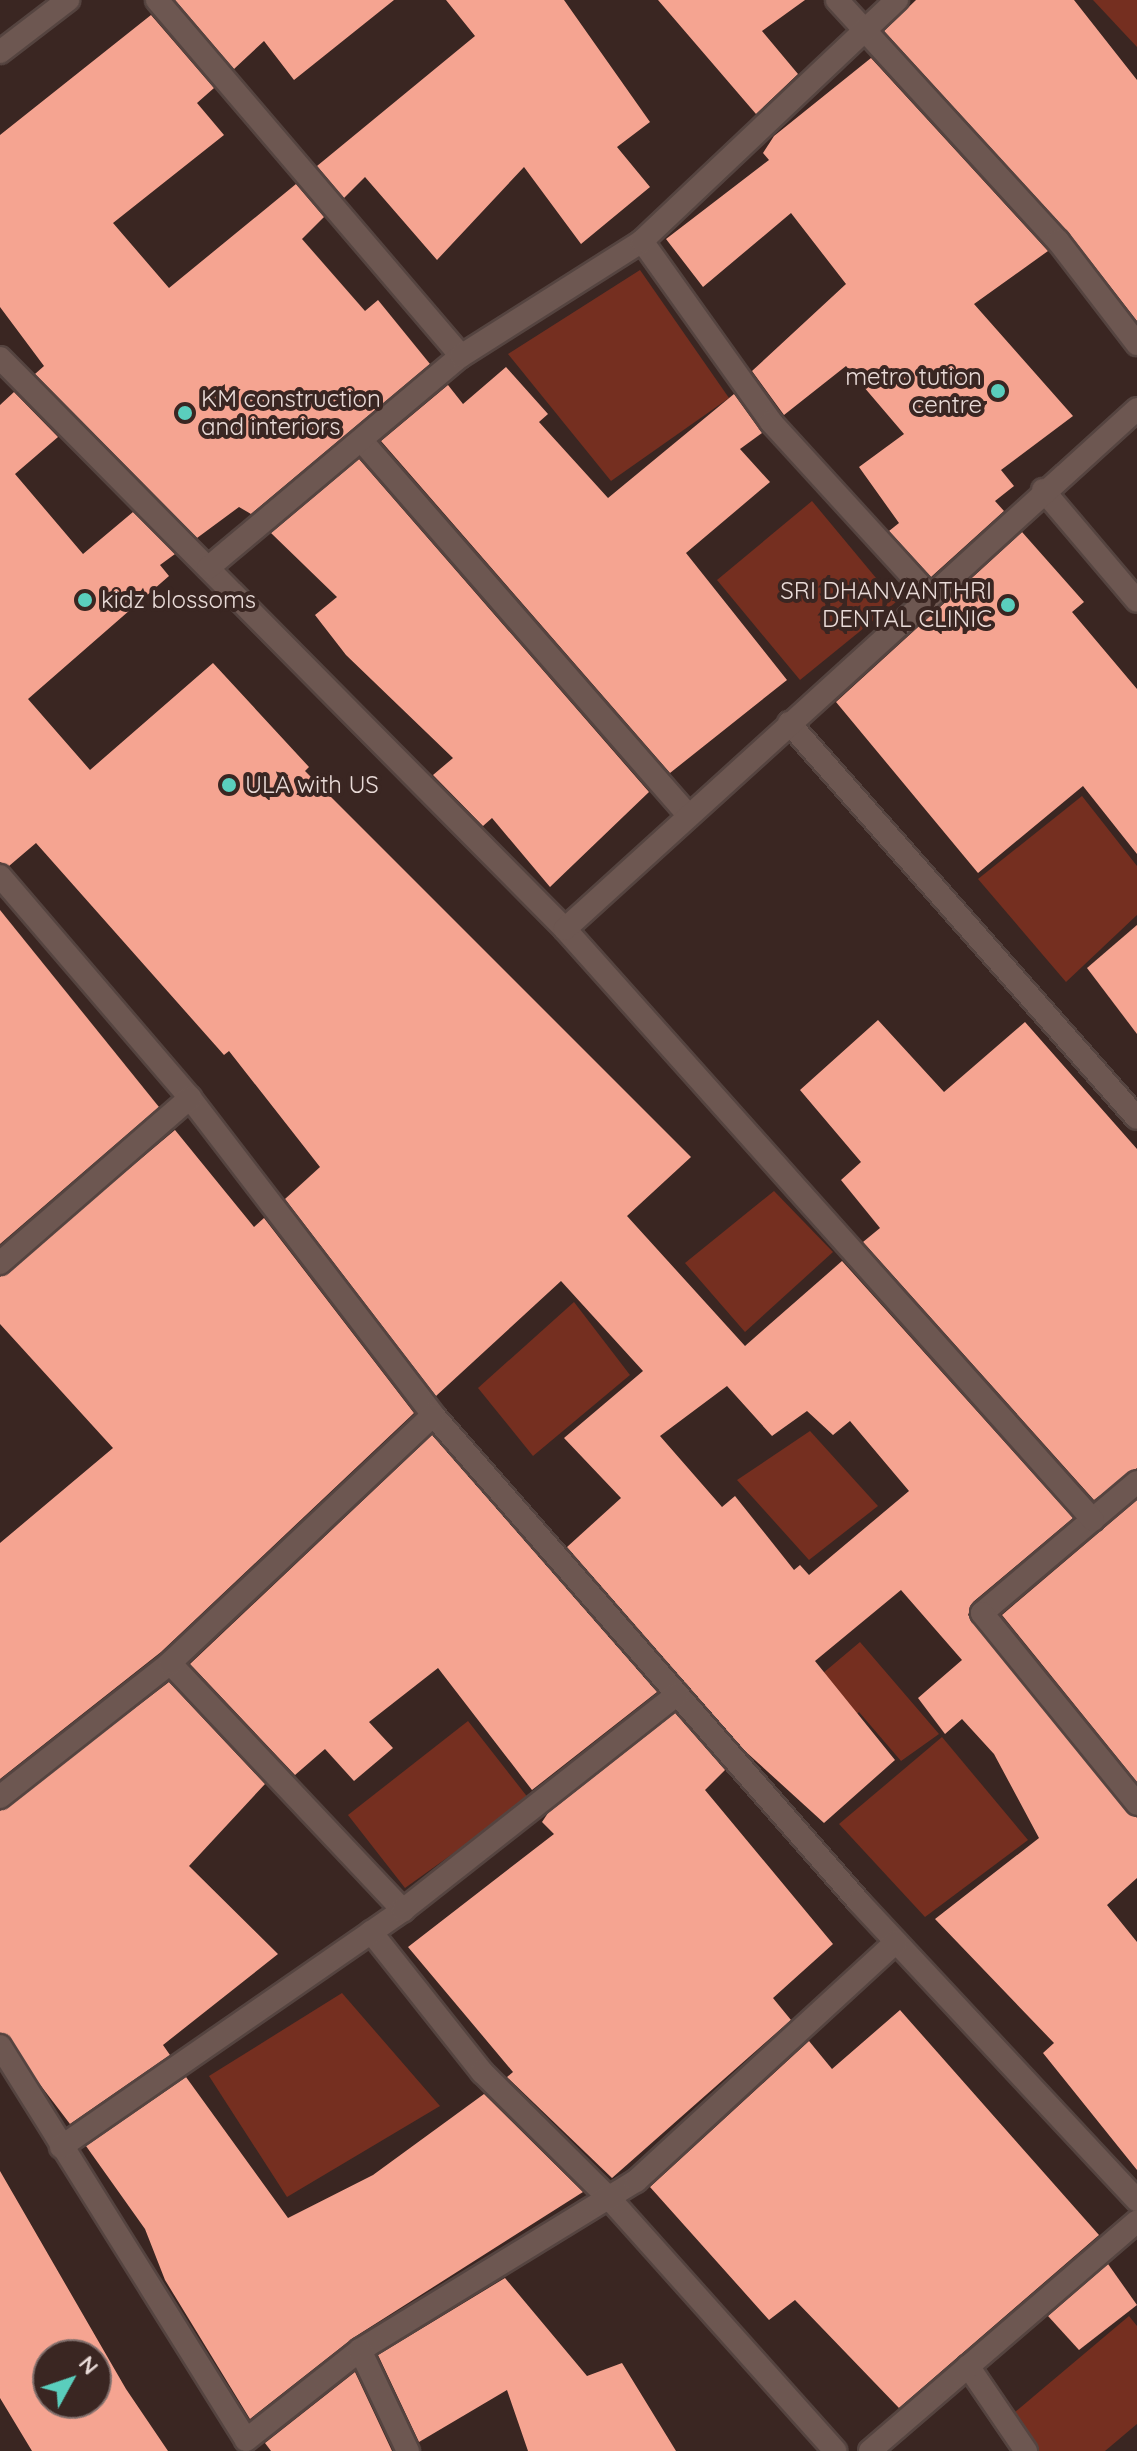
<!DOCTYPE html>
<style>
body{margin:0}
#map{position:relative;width:1137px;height:2451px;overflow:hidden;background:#3a2622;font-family:Quicksand,sans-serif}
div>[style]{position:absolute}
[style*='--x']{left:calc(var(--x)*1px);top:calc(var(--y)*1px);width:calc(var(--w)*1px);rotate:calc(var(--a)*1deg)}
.green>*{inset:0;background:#752f20}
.building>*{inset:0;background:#f5a491}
.roads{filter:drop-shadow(2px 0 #554440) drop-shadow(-2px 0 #554440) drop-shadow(0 2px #554440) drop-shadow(0 -2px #554440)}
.minor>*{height:22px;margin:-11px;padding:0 11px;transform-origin:11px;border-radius:11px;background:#6d5751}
.dots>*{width:22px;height:22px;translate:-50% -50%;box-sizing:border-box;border:4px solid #3a2622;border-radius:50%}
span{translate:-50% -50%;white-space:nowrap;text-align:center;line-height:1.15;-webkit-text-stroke:8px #3a2622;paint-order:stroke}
.poi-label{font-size:24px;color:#e9dbd8}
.right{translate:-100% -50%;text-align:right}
.left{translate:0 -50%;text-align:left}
.north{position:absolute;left:32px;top:2339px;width:80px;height:80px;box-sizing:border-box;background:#3a2622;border:2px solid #806e6b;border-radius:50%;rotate:50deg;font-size:22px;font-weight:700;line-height:32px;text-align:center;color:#e9dbd8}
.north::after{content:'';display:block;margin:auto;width:28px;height:36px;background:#5acebd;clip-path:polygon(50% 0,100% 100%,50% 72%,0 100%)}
</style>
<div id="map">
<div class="green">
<div style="clip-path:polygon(1093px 0,1137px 0,1137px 47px)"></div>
<div style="clip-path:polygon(640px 270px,729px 398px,611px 481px,508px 354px)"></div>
<div style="clip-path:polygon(812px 501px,896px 602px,800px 680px,717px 580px)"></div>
<div style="clip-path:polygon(1082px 796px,1137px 866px,1137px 915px,1066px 982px,978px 879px)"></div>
<div style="clip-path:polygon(774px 1191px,833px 1252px,745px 1332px,685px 1263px)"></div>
<div style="clip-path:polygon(574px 1302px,630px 1375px,533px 1456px,478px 1388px)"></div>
<div style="clip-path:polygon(810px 1431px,878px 1506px,809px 1560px,737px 1480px)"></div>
<div style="clip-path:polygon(860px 1642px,939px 1734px,901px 1761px,859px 1712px,790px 1768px,759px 1727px)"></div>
<div style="clip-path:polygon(468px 1721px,529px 1799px,405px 1888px,348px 1815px)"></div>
<div style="clip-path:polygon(942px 1737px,1028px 1840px,925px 1917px,839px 1824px)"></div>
<div style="clip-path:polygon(342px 1993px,440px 2106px,287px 2197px,209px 2076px)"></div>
<div style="clip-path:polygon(1129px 2316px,1137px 2326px,1137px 2424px,1105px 2451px,1039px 2451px,1015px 2412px)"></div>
</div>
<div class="building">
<div style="clip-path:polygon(175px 0,394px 0,294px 80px,264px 41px,234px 69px)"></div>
<div style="clip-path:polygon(446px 0,564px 0,650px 122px,617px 147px,650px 187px,581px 244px,524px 167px,437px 260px,365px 177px,344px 198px,317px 166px,475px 36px)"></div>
<div style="clip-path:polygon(658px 0,805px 0,762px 31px,798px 74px,756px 114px)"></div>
<div style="clip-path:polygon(916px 0,1074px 0,1137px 80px,1137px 321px,1068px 232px,884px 31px)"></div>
<div style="clip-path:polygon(151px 15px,214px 88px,197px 103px,224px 135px,113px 223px,169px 288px,296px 184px,324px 217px,302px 239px,365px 311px,378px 300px,430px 364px,251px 514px,239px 507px,197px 538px,35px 374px,44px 366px,0 307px,0 135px)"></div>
<div style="clip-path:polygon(871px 58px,1048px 251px,974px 304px,1073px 416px,1001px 470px,1014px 486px,995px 501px,1004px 511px,931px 577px,889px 531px,899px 523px,859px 467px,904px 434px,846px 366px,784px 415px,752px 371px,846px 284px,791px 213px,703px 287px,666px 239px,769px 160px,763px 153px,774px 136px)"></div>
<div style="clip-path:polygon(506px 367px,548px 414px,539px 422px,608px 498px,734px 394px,762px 433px,740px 449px,770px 482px,686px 553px,787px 680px,670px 773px,381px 441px,448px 385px,463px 404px)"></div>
<div style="clip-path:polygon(evenodd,14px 392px,58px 437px,15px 474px,83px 554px,133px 512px,175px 554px,160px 565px,169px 576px,28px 699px,90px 770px,213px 663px,309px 767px,305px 771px,691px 1157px,627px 1216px,745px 1346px,842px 1261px,1073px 1518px,973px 1602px,968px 1615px,1137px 1818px,1137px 1878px,1107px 1905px,1137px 1942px,1137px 2170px,1043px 2053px,1054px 2043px,935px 1919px,1039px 1838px,994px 1754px,962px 1719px,945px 1734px,918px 1698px,962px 1660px,901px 1590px,815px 1661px,895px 1760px,824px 1823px,745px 1751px,567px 1547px,621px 1498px,564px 1438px,643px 1371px,561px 1281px,436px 1396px,285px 1199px,320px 1167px,229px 1051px,224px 1055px,36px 843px,9px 866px,0 862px,0 405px,14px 392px,727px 1386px,772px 1436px,807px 1411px,833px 1435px,850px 1421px,909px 1491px,809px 1575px,800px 1565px,794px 1570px,735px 1496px,722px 1507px,660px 1436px,727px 1386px)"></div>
<div style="clip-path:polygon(359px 459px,649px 792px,550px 887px,492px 818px,483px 826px,433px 775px,453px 758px,346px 655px,315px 615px,337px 597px,271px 533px)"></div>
<div style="clip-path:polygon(1022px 532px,1084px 602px,1072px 612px,1137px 689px,1137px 854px,1083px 786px,978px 873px,836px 702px)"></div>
<div style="clip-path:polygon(0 910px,159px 1107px,0 1244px)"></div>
<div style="clip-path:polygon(1137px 925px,1137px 1034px,1087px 968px)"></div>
<div style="clip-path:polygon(878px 1020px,944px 1092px,1025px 1022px,1137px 1149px,1137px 1468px,1094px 1500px,863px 1242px,880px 1228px,841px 1180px,861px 1162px,800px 1090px)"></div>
<div style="clip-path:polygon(175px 1130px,254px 1227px,264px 1218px,414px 1413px,161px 1652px,0 1779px,0 1543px,113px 1448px,0 1324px,0 1277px)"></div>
<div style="clip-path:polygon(432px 1435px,657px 1692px,532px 1790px,438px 1668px,369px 1722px,393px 1748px,354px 1781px,325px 1749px,295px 1775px,190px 1664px)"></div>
<div style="clip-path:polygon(1137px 1500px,1137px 1782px,1002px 1615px)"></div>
<div style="clip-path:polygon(169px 1682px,265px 1784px,189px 1866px,278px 1954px,163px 2045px,170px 2055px,70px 2124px,0 2032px,0 1811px)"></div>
<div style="clip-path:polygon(675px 1713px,725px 1770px,705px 1790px,833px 1944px,773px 1998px,791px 2020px,612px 2178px,507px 2077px,513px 2072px,408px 1947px,554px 1834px,542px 1822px,548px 1813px)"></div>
<div style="clip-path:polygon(900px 2010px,1099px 2235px,899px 2408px,795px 2300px,769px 2320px,650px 2187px,809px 2041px,832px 2069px)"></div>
<div style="clip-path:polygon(186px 2077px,288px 2218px,373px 2175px,484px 2094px,583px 2192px,353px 2338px,250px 2419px,165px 2280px,145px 2229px,86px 2146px)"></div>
<div style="clip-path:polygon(evenodd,0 2171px,126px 2389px,168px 2451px,32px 2451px,0 2398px,0 2171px,48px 2355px,96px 2355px,96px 2403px,48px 2403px,48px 2355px)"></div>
<div style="clip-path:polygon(1108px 2264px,1137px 2305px,1079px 2350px,1048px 2316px)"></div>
<div style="clip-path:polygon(505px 2278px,587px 2376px,622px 2363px,676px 2451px,528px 2451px,507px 2390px,419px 2442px,378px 2355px)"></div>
<div style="clip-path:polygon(355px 2372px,392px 2451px,271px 2451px,265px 2443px)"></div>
</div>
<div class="roads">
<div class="minor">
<div style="--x:157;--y:0;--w:468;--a:49.5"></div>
<div style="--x:837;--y:0;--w:327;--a:47.5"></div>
<div style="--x:1058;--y:241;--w:130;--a:52.5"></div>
<div style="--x:0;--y:52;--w:86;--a:-37.4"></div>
<div style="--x:642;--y:241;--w:222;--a:54.5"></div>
<div style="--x:771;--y:422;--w:231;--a:47.6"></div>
<div style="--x:0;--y:358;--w:803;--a:45.3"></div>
<div style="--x:361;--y:440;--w:498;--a:48.9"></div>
<div style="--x:1043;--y:490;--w:145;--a:49.7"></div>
<div style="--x:208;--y:568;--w:330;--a:-40"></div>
<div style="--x:461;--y:356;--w:214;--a:-32.4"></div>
<div style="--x:642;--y:241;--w:351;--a:-43.4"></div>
<div style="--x:789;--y:723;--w:526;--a:48.62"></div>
<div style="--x:0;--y:876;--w:292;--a:49.4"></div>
<div style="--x:190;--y:1098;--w:399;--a:52.5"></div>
<div style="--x:433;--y:1415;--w:647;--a:48.82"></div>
<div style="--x:859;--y:1902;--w:408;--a:47"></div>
<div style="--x:0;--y:1263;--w:252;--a:-41"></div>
<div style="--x:1137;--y:1482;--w:203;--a:139.8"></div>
<div style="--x:982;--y:1613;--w:246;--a:50.9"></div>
<div style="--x:1093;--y:1520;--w:793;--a:-131.78"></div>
<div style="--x:565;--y:929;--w:773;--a:-42.27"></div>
<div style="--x:170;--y:1663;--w:340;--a:46.7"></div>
<div style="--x:0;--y:1797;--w:216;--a:-38.2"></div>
<div style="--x:170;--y:1663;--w:361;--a:-43.3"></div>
<div style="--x:371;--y:1932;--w:179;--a:51.6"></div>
<div style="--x:482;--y:2072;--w:180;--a:44.8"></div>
<div style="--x:610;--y:2199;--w:338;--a:48.2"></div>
<div style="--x:0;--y:2046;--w:464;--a:58"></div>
<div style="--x:246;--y:2440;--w:145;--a:-38.3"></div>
<div style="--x:360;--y:2350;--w:324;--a:-31.5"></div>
<div style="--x:636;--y:2181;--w:353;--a:-42.6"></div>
<div style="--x:61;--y:2147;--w:416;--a:-34.7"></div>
<div style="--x:403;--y:1910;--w:349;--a:-38.2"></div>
<div style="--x:360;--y:2350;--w:112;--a:64.6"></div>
<div style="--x:968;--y:2366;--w:103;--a:55.7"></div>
<div style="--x:870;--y:2451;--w:352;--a:-40.7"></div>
</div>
</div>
<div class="dots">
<div style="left:998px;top:391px;background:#5acebd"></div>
<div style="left:185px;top:413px;background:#5acebd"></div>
<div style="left:85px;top:600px;background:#5acebd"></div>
<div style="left:1008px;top:605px;background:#5acebd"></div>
<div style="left:229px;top:785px;background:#5acebd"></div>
</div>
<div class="poi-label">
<span class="right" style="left:982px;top:391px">metro tution<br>centre</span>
<span class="left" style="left:201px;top:413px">KM construction<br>and interiors</span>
<span class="right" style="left:992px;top:605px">SRI DHANVANTHRI<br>DENTAL CLINIC</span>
<span class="left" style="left:101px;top:600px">kidz blossoms</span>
<span class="left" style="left:245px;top:785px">ULA with US</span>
</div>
<div class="north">N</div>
</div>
